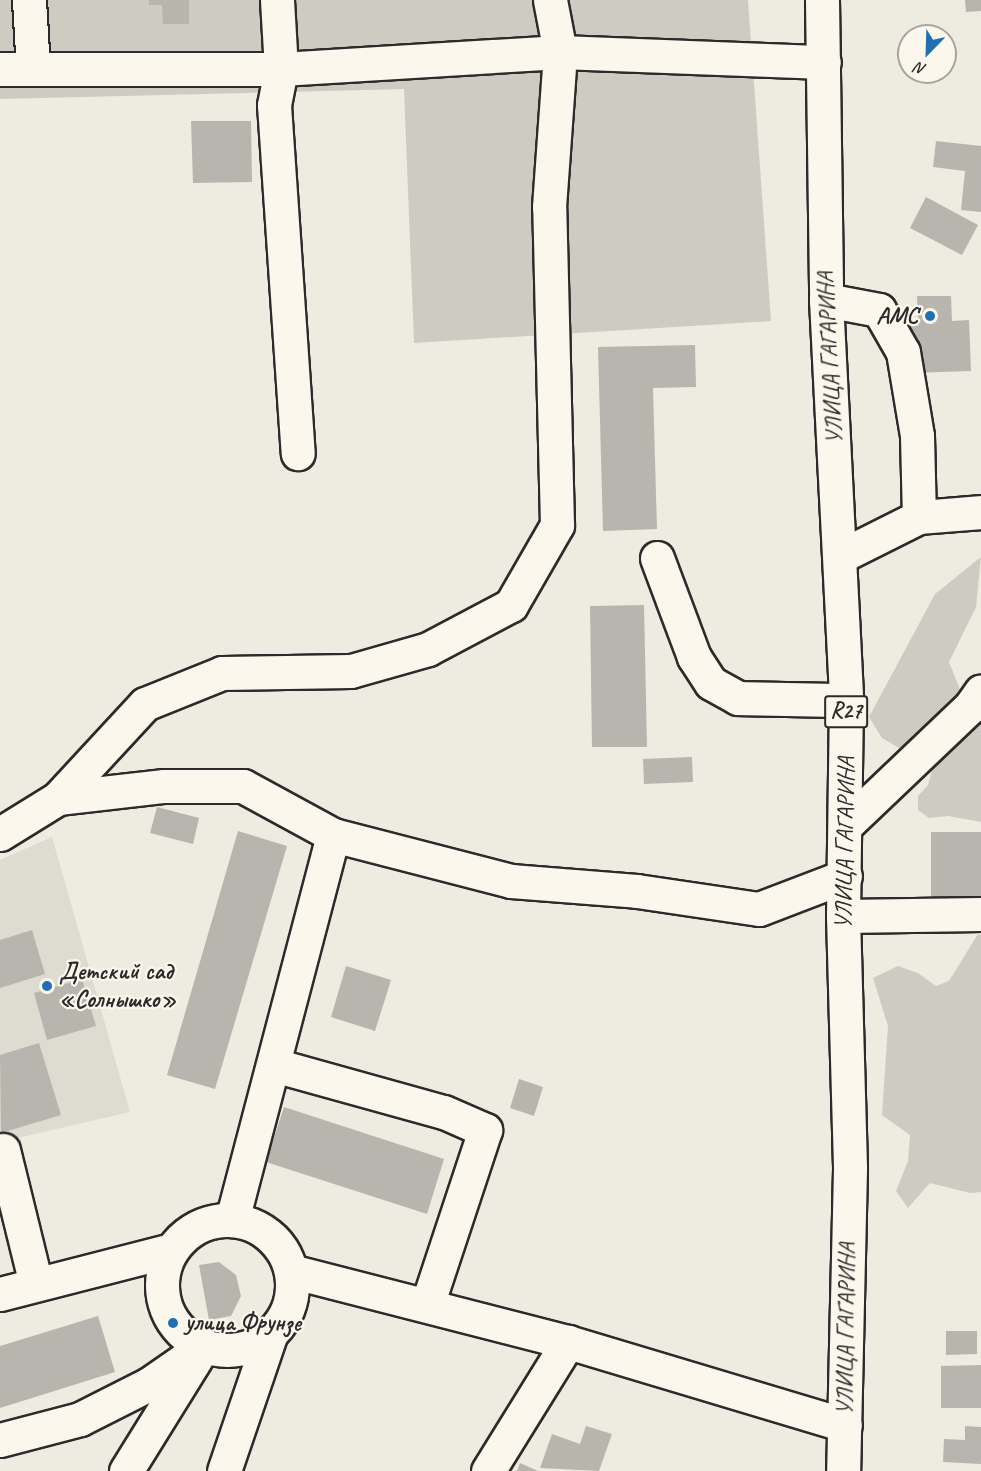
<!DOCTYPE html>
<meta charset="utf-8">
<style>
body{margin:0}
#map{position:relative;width:981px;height:1471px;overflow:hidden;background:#eeebe0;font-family:Caveat,sans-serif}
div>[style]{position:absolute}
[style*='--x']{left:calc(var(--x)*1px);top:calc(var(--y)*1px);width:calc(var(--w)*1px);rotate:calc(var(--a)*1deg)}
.built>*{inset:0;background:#dedbd1}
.green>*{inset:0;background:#cecbc2}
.building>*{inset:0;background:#b8b5ae}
.roads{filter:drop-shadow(2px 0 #2b2b2b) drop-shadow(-2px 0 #2b2b2b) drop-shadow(0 2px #2b2b2b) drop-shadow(0 -2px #2b2b2b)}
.minor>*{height:33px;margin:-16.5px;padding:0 16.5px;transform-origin:16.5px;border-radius:16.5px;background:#fbf7ec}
.minor>.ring{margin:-16.5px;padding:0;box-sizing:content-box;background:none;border:33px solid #fbf7ec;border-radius:50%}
.major>*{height:33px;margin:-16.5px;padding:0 16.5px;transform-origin:16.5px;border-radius:16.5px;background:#fbf7ec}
.dots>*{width:16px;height:16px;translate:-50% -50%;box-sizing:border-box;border:3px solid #fbf7ec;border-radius:50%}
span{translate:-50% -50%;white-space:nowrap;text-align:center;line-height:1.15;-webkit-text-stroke:4.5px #fbf7ec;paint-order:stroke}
.shield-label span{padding:2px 4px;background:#fbf7ec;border:2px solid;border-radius:4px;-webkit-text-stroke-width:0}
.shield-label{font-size:22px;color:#2b2b2b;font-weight:700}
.poi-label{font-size:24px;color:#2b2b2b;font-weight:700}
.right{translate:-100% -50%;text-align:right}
.left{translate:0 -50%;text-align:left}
.street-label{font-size:24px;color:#2b2b2b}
.north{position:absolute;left:897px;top:24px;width:60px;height:60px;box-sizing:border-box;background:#fbf7ec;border:2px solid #a8a59f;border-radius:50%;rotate:203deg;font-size:16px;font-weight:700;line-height:24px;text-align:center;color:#2b2b2b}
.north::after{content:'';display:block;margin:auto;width:21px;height:27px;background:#1f6fb2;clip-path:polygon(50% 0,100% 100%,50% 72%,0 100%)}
</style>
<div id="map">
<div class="built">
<div style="clip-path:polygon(52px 837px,130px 1112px,0 1142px,0 860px)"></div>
</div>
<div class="green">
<div style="clip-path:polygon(0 0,748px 0,771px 321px,414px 343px,404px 89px,0 99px)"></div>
<div style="clip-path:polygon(981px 557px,976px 607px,949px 662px,961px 692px,981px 694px,981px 822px,948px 816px,929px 818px,918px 810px,918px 796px,928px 785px,934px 763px,914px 744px,899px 748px,882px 738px,869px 717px,935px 594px)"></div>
<div style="clip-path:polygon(978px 934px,981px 935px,981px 1192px,970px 1193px,930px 1183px,908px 1208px,896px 1191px,908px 1161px,910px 1135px,882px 1115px,888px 1026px,873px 978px,898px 966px,918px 973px,936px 986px,949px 981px)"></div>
</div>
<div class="building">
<div style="clip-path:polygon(149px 0,189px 0,189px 24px,163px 24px,162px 5px,149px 5px)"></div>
<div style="clip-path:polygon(965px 0,981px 0,981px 11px,966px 12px)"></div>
<div style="clip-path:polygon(191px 121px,251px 121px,252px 182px,193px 183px)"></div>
<div style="clip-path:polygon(936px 141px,981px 146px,981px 212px,961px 210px,965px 171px,933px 167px)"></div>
<div style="clip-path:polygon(926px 197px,978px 225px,962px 255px,910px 228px)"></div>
<div style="clip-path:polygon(917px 296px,951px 296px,952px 321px,969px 320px,971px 371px,911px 373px,909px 324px,918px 324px)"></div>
<div style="clip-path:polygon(695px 345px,696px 387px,653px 388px,657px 529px,603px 531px,598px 347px)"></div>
<div style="clip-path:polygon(644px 605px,647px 747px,592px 747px,590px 606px)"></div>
<div style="clip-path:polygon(692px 757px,693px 782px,644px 784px,643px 759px)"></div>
<div style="clip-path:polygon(157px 807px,199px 818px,193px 844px,150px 833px)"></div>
<div style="clip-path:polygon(238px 831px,287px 846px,215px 1089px,167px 1075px)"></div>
<div style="clip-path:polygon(931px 832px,981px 832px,981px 897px,931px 897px)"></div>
<div style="clip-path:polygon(32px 930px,45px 974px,0 988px,0 940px)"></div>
<div style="clip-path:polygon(346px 966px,391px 980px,375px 1031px,331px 1017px)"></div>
<div style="clip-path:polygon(82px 979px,96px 1026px,47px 1040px,34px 993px)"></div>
<div style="clip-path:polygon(39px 1043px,61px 1115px,1px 1133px,0 1055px)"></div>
<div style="clip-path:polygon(519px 1079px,543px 1087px,534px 1116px,510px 1108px)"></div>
<div style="clip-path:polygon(284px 1107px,444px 1159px,427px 1214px,266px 1162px)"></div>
<div style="clip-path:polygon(219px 1262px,236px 1275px,241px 1296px,231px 1316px,209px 1320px,199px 1265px)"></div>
<div style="clip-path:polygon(98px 1316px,115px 1372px,0 1408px,0 1346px)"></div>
<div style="clip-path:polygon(946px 1331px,977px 1331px,977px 1354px,946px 1355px)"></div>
<div style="clip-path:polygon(981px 1365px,981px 1408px,941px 1408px,941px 1366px)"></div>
<div style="clip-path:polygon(586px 1426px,612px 1434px,599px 1471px,540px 1468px,552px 1434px,580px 1444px)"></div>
<div style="clip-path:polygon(965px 1426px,981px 1427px,981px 1464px,943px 1462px,944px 1439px,965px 1440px)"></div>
<div style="clip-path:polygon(520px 1463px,538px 1471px,517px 1471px)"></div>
</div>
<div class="roads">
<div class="minor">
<div style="--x:29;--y:0;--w:69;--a:86.7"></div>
<div style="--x:277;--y:0;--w:69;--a:86.7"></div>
<div style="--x:281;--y:69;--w:37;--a:101"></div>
<div style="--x:274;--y:105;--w:349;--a:86.1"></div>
<div style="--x:0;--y:69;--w:281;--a:0"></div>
<div style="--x:281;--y:69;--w:280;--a:-3.5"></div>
<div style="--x:560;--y:52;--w:264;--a:2.2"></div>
<div style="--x:826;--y:300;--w:54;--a:10.7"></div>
<div style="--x:879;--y:310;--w:48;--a:60.3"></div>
<div style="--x:903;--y:352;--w:85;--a:80.5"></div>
<div style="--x:917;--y:436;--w:81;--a:88.6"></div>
<div style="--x:841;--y:556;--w:87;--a:-26.6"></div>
<div style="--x:919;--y:517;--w:62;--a:-4.6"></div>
<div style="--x:657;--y:558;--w:106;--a:69.5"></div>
<div style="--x:694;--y:657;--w:31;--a:57"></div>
<div style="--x:711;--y:683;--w:31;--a:29"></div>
<div style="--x:738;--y:698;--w:108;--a:1.1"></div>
<div style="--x:58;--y:798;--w:107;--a:-6.5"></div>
<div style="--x:164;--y:786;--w:79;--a:0"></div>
<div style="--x:243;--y:786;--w:102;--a:28.6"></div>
<div style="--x:847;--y:824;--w:170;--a:-43.6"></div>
<div style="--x:970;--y:707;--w:19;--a:-55"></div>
<div style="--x:0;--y:834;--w:68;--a:-31.8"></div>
<div style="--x:58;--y:798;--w:128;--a:-47.2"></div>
<div style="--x:145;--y:704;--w:83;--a:-21.9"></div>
<div style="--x:222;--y:673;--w:129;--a:-0.9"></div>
<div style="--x:351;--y:671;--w:80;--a:-15.9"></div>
<div style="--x:428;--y:649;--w:94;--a:-27.9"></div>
<div style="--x:511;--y:605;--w:92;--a:-60.1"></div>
<div style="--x:557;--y:525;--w:318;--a:-91.4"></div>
<div style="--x:549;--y:207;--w:155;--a:-85.9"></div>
<div style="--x:560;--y:52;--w:53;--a:-100.9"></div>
<div style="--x:843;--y:916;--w:138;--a:-0.8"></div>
<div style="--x:274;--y:1065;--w:176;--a:15.5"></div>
<div style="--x:444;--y:1112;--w:45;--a:23.7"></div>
<div style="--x:485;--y:1130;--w:184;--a:108.3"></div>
<div style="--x:3;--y:1150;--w:138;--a:76.2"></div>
<div style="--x:232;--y:1220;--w:398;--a:-75.3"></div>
<div style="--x:333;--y:835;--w:184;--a:14.5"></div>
<div style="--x:511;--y:881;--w:126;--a:4.5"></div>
<div style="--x:637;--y:891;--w:123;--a:8.4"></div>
<div style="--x:759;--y:909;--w:92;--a:-21"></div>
<div class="ring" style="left:162px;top:1220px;width:97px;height:97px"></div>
<div style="--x:291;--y:1271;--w:286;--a:14.4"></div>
<div style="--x:568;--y:1342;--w:289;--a:16.7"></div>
<div style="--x:0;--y:1294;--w:177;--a:-14.4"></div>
<div style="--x:0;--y:1440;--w:83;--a:-14.7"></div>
<div style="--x:80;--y:1419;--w:77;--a:-26.9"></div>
<div style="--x:149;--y:1384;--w:67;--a:-34.6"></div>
<div style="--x:126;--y:1471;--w:133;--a:-58.2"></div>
<div style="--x:224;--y:1471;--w:146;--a:-71.2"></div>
<div style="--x:488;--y:1471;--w:152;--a:-58.2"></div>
</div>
<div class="major">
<div style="--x:822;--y:0;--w:300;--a:89.2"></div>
<div style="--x:826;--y:300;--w:400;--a:87.1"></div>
<div style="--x:846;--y:700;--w:216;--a:90.8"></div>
<div style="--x:843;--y:916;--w:253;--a:88.4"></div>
<div style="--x:850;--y:1169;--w:302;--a:91.3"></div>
</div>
</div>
<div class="dots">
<div style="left:930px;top:316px;background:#1f6fb2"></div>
<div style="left:47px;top:986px;background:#1f6fb2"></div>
<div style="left:173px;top:1323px;background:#1f6fb2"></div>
</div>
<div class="shield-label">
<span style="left:846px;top:712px">R27</span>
</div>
<div class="poi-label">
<span class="right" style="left:918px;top:316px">AMC</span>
<span class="left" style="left:59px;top:986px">Детский сад<br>«Солнышко»</span>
<span class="left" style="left:185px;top:1323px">улица Фрунзе</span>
</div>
<div class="street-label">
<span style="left:830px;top:358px;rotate:-93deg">УЛИЦА ГАГАРИНА</span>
<span style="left:845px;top:843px;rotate:-89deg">УЛИЦА ГАГАРИНА</span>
<span style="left:846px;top:1329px;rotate:-89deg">УЛИЦА ГАГАРИНА</span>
</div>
<div class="north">N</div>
</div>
